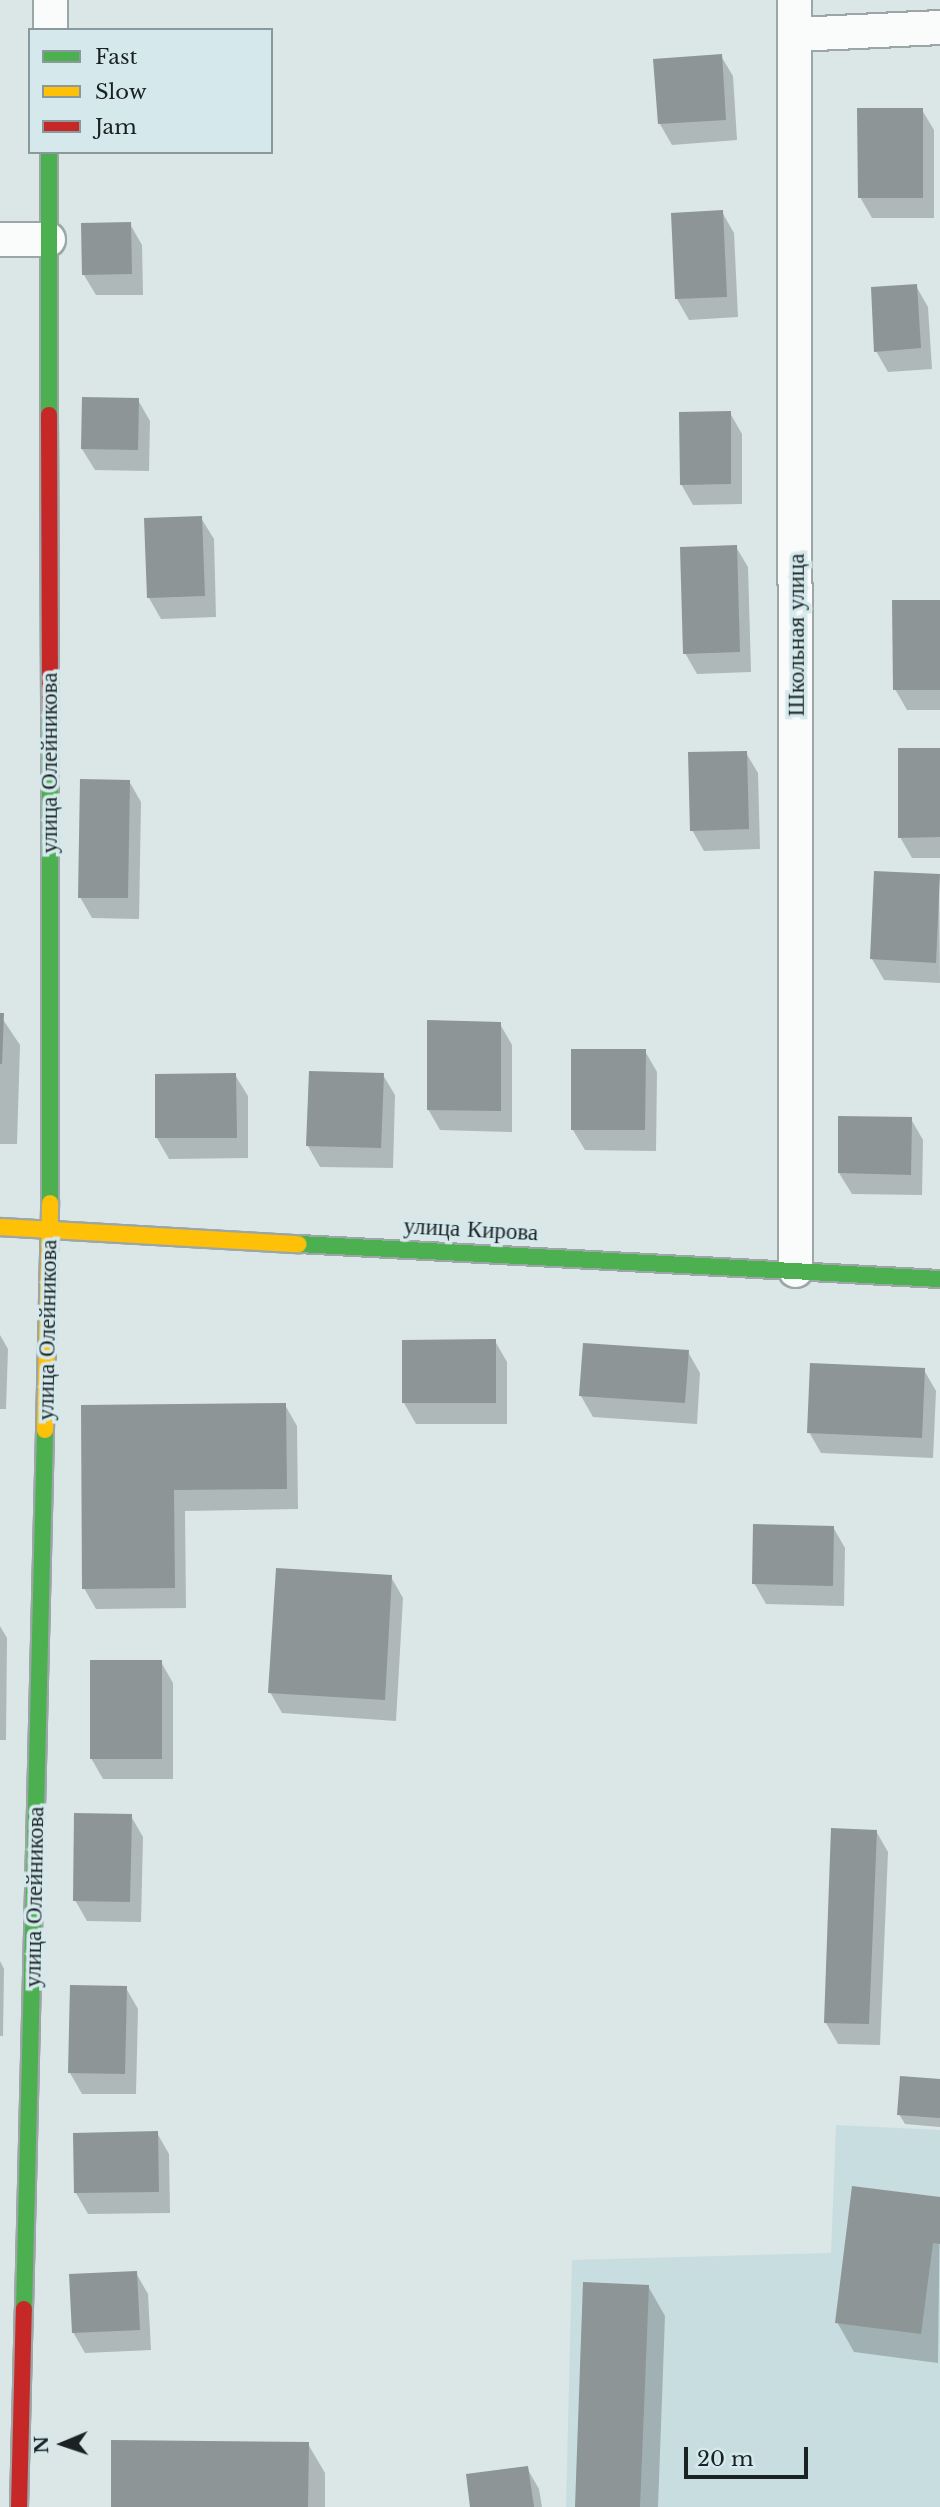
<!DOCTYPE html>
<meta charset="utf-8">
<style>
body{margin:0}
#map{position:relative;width:940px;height:2507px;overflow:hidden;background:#dbe6e7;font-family:"Libre Baskerville",serif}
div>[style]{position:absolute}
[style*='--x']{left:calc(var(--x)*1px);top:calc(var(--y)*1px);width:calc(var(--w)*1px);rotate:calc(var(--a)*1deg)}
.built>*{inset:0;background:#c8dde0}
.shadow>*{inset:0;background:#0003}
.building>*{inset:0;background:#8d9596}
.roads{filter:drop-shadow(2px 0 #9da6a7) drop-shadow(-2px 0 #9da6a7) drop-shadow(0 2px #9da6a7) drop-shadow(0 -2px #9da6a7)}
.street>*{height:33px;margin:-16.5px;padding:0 16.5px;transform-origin:16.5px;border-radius:16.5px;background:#fafbfb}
.fast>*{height:16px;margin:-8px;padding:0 8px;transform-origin:8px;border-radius:8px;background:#4caf50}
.slow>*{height:16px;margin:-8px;padding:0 8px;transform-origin:8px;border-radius:8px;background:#ffc107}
.jam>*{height:16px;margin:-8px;padding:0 8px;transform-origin:8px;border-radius:8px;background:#c62828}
span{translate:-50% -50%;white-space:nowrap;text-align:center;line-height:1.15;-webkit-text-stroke:7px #d5e9ed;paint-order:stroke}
.street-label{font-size:23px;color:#1a2223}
.legend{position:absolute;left:28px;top:28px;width:245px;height:126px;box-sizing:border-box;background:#d5e9ed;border:2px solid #8a999c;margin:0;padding:9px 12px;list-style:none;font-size:21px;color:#1a2223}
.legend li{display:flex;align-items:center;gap:14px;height:35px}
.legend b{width:35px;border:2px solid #8a999c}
.north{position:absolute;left:28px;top:2409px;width:70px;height:70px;-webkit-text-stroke:5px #d5e9ed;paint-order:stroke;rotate:268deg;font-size:19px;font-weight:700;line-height:28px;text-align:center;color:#1a2223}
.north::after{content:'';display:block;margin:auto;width:24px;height:32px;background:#1a2223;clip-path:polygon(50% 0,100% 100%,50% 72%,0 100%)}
.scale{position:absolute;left:684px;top:2447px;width:124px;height:32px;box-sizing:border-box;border:4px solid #1a2223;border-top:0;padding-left:9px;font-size:21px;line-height:24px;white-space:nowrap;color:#1a2223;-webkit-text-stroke:5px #d5e9ed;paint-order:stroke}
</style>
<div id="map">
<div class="built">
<div style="clip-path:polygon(836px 2125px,940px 2130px,940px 2507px,566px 2507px,572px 2260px,831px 2253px)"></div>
</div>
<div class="shadow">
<div style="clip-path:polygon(721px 56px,733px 76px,737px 140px,672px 145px,660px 124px)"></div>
<div style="clip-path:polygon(922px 110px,934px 130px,934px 218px,872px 218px,860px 197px)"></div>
<div style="clip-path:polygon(722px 212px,734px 233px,738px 317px,689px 320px,677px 299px,673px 215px)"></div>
<div style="clip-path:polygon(130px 224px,142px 245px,143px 295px,96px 295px,84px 275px)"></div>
<div style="clip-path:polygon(916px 286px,928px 307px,932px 369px,888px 372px,876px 351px)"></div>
<div style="clip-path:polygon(138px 400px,150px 421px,149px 471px,95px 470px,82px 449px)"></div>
<div style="clip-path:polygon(730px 413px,742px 434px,742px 504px,693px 505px,681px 484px)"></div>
<div style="clip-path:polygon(201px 518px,214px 539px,216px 617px,161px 619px,149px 598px,146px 520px)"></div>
<div style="clip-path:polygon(736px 547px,748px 567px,751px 672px,697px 674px,685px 653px)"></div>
<div style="clip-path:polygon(940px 602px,940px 710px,907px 710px,895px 689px)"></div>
<div style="clip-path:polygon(940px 749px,940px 858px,912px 858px,900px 837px)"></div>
<div style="clip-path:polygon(746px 753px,758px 773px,760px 849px,704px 851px,692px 830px)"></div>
<div style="clip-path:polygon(129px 781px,141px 802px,139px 919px,92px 918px,80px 897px)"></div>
<div style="clip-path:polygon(939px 876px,940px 983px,884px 980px,872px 959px)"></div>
<div style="clip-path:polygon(0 1015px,20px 1045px,17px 1144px,0 1144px)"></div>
<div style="clip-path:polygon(500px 1024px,512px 1045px,512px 1132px,440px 1130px,428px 1109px)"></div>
<div style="clip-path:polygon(645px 1051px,657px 1072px,656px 1151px,585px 1150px,573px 1130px)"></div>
<div style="clip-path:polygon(235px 1075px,248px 1096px,248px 1158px,169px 1159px,157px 1138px)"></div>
<div style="clip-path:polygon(383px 1075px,395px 1095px,393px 1168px,320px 1167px,308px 1146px)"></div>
<div style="clip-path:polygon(911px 1119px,923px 1140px,922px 1195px,852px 1194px,839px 1173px)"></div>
<div style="clip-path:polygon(0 1335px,8px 1349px,6px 1409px,0 1409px)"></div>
<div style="clip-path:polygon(495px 1341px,507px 1362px,507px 1424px,416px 1424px,404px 1403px)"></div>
<div style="clip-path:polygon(688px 1352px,700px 1373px,697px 1424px,593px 1417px,581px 1396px)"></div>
<div style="clip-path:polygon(924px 1370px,936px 1391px,933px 1458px,821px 1453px,809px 1432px)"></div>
<div style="clip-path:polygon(285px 1405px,297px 1426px,298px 1509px,185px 1511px,186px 1608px,96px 1609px,84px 1588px,83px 1407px)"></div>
<div style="clip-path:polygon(833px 1527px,845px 1548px,844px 1606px,766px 1604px,754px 1583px)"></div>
<div style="clip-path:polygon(391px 1577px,403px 1598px,396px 1721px,282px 1713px,270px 1692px)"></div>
<div style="clip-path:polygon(0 1626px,7px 1638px,6px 1740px,0 1740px)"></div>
<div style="clip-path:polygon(161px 1662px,173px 1683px,173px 1779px,103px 1779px,91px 1758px)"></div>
<div style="clip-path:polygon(131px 1816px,143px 1837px,141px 1922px,87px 1921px,75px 1900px)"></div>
<div style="clip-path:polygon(876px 1831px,888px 1852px,880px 2045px,838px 2044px,826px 2023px)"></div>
<div style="clip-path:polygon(0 1961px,4px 1969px,3px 2036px,0 2036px)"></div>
<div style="clip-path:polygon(126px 1988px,138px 2009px,136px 2094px,82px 2094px,70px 2073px)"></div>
<div style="clip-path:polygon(940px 2081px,940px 2127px,905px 2124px,899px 2114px)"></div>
<div style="clip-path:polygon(157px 2133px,169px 2154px,170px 2213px,88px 2214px,76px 2193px,75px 2135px)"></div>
<div style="clip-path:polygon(940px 2199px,938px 2363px,854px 2352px,837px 2322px)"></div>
<div style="clip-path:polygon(136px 2273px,148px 2294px,151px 2350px,85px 2353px,73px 2332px)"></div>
<div style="clip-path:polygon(648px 2286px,665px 2316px,658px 2507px,577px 2507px)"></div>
<div style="clip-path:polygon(308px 2444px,325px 2473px,325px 2507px,112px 2507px)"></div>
<div style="clip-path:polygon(527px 2468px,539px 2489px,542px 2507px,472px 2507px)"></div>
</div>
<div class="building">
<div style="clip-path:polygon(722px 54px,726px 120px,658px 124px,653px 59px)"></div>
<div style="clip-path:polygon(857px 108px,923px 108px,923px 198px,858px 198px)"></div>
<div style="clip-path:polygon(723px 210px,727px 297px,675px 299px,671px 213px)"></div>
<div style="clip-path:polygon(131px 222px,132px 274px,82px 275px,81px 223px)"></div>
<div style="clip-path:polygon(917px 284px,921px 348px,874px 352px,871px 287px)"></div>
<div style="clip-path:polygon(82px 397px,139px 398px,138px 450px,81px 449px)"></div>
<div style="clip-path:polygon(731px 411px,731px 484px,680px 485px,679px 412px)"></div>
<div style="clip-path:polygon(202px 516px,205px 596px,147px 598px,144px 518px)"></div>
<div style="clip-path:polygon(737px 545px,740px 652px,683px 654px,680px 547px)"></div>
<div style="clip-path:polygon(892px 600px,940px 600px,940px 690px,893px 690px)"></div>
<div style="clip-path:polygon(898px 748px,940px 748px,940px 837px,898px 838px)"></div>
<div style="clip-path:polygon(747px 751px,749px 829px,690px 831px,688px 752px)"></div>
<div style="clip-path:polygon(80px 779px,130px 780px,128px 898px,78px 898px)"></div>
<div style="clip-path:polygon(874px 871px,940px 874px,936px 963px,870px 959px)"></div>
<div style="clip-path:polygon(0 1013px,4px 1013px,2px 1064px,0 1064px)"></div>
<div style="clip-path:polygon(427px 1020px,501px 1022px,501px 1111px,427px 1110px)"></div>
<div style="clip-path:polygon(571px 1049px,646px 1049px,645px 1130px,571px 1130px)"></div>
<div style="clip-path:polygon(309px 1071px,384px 1073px,381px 1148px,306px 1146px)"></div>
<div style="clip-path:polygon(236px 1073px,237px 1138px,155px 1138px,155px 1074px)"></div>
<div style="clip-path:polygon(838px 1116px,912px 1117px,911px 1175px,838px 1173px)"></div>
<div style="clip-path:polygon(496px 1339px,496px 1403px,402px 1403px,402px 1340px)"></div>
<div style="clip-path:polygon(583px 1343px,689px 1350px,685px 1403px,579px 1396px)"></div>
<div style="clip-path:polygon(810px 1363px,925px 1368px,922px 1438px,807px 1433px)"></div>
<div style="clip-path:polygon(286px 1403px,287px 1489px,174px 1490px,175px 1588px,82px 1589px,81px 1405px)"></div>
<div style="clip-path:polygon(753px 1524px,834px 1526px,833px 1586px,752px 1584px)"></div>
<div style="clip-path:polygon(276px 1568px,392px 1575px,385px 1700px,268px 1693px)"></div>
<div style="clip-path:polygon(90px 1660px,162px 1660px,162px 1759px,90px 1759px)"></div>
<div style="clip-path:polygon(74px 1813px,132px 1814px,130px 1902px,73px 1901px)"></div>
<div style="clip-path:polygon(831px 1828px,877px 1830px,869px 2024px,824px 2023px)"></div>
<div style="clip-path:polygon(70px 1985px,127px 1986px,125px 2074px,68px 2073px)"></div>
<div style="clip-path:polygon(900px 2076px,940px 2079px,940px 2118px,897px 2115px)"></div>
<div style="clip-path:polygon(158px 2131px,159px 2192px,74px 2193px,73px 2133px)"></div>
<div style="clip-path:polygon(852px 2186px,940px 2197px,940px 2244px,933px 2243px,921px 2334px,835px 2323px)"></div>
<div style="clip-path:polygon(137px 2271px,140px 2330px,72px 2333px,69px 2274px)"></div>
<div style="clip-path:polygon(583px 2282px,649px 2285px,640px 2507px,575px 2507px)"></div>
<div style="clip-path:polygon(111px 2440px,309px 2442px,308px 2507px,111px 2507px)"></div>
<div style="clip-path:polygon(528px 2466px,534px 2507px,470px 2507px,466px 2474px)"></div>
</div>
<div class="roads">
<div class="street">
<div style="--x:794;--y:0;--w:1270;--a:89.95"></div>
<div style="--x:50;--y:30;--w:30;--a:-90"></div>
<div style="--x:796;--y:34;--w:144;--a:-2.8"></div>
<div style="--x:0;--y:239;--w:48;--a:0"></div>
</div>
<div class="fast">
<div style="--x:49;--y:152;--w:263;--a:90"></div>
<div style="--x:50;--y:711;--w:492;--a:90"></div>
<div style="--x:299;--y:1244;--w:642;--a:3.13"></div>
<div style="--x:24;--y:2309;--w:879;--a:-88.63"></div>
</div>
<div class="slow">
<div style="--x:0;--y:1227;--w:299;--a:3.3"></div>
<div style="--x:45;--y:1430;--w:227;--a:-88.7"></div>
</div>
<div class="jam">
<div style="--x:49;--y:415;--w:296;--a:89.8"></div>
<div style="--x:19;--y:2507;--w:198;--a:-88.6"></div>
</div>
</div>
<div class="street-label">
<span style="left:796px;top:635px;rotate:-90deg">Школьная улица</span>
<span style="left:49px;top:763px;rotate:-90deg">улица Олейникова</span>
<span style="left:471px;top:1229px;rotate:3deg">улица Кирова</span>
<span style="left:47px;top:1330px;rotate:-89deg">улица Олейникова</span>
<span style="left:34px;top:1897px;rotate:-89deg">улица Олейникова</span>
</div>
<ul class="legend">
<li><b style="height:9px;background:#4caf50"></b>Fast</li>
<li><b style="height:9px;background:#ffc107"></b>Slow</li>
<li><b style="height:9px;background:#c62828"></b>Jam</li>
</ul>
<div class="north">N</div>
<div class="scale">20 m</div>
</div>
